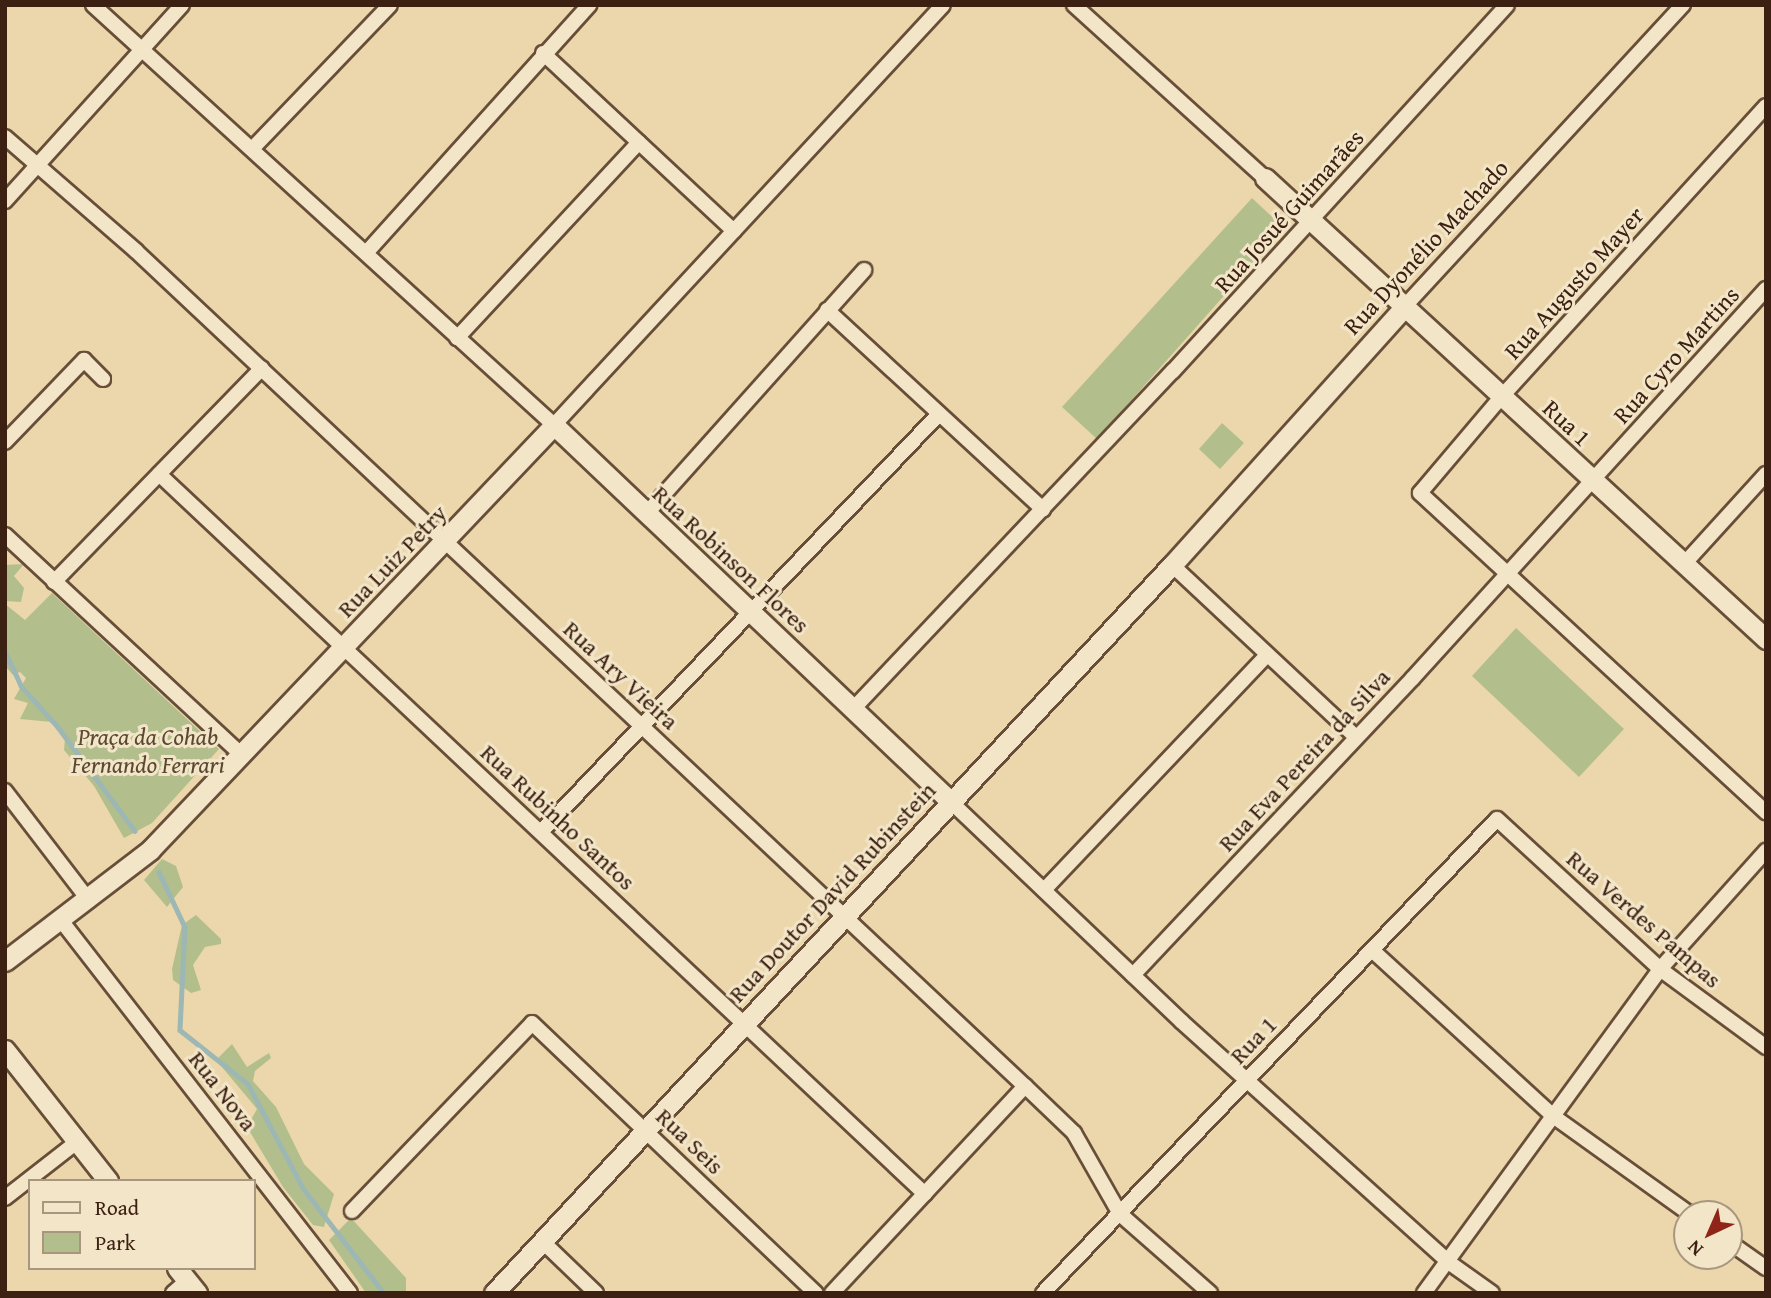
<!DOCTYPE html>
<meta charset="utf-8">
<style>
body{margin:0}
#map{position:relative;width:1771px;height:1298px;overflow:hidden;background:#ebd7ab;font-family:"Gentium Book Plus",serif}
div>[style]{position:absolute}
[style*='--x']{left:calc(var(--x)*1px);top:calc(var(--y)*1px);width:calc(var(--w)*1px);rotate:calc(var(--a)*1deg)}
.green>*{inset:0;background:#b2bf8d}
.stream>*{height:4.5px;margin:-2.25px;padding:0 2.25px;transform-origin:2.25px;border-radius:2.25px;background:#9cb7b4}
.roads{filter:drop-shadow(2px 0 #684e38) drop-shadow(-2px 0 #684e38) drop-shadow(0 2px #684e38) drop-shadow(0 -2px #684e38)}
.street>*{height:14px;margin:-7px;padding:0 7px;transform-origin:7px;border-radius:7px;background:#f2e5c8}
.secondary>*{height:19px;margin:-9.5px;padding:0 9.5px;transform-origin:9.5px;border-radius:9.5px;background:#f2e5c8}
span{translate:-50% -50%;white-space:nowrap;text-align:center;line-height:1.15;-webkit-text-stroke:6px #f2e5c8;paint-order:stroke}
.street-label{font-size:24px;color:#3c2012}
.park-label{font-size:24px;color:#5a4831;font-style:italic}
.frame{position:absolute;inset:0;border:7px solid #3c2012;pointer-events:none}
.legend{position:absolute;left:28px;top:1179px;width:228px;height:91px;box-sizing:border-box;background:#f2e5c8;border:2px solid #a9967f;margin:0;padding:9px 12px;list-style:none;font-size:21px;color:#3c2012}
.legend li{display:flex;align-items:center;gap:14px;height:35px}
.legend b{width:35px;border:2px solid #a9967f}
.north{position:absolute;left:1673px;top:1200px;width:70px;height:70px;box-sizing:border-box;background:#f2e5c8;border:2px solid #a9967f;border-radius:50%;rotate:224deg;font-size:19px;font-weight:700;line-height:28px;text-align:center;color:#3c2012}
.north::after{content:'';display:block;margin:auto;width:24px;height:32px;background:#8f2418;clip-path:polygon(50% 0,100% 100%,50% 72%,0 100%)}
</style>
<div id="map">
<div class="green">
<div style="clip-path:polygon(1252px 198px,1284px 228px,1097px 439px,1062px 407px)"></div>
<div style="clip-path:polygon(1222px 423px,1244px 443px,1220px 469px,1199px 449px)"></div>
<div style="clip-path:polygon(24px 564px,14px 576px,24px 588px,21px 602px,5px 601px,5px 565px)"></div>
<div style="clip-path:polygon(52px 593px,219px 749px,152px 823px,124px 838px,94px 786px,64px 750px,65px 738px,52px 722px,20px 719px,28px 703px,14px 699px,26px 678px,20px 672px,13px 675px,5px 666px,5px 604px,25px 620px)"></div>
<div style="clip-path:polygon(1516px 628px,1624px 729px,1579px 777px,1472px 676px)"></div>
<div style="clip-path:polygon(162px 859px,176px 866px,183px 887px,167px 907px,144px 880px)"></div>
<div style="clip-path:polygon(196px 915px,221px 939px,221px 944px,205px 947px,193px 965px,201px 990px,191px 993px,173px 980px,172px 969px,182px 925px)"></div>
<div style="clip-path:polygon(232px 1044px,247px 1067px,269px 1053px,271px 1058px,255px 1071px,253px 1081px,276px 1107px,304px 1164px,334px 1194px,324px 1227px,313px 1225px,283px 1187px,247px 1127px,257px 1109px,216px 1060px)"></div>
<div style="clip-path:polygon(351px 1218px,406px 1278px,406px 1293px,366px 1293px,329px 1240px)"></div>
</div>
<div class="stream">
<div style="--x:5;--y:651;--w:38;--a:65"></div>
<div style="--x:21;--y:686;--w:55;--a:47.9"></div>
<div style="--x:58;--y:727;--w:129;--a:53.5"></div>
<div style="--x:159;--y:872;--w:61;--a:64.7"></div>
<div style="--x:185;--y:927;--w:103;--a:92.8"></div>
<div style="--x:180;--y:1030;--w:87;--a:38.5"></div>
<div style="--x:248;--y:1084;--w:118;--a:62.1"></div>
<div style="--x:303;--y:1188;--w:133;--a:52.4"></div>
</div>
<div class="roads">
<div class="street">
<div style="--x:93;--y:5;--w:624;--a:42.34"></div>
<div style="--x:554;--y:425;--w:572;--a:-47.19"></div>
<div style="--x:1074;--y:5;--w:258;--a:42.2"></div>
<div style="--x:543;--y:53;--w:261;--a:43"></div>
<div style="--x:1766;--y:106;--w:392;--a:132.3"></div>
<div style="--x:1502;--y:396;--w:127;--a:130.2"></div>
<div style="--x:1420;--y:493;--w:471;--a:42.7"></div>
<div style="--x:5;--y:137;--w:174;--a:41"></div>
<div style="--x:136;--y:251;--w:1220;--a:43.21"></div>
<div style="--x:1025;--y:1086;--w:68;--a:43.8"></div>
<div style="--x:1074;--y:1133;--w:93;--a:60.4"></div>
<div style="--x:1120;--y:1214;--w:120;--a:41.3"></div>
<div style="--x:252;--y:149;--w:199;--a:-46.2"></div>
<div style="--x:5;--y:201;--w:264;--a:-47.9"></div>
<div style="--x:366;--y:253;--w:334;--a:-48"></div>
<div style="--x:1405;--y:306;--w:410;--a:-47.3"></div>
<div style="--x:827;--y:310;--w:294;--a:42.7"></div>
<div style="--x:457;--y:338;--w:267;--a:-47.1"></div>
<div style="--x:5;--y:442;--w:114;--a:-46.1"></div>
<div style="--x:84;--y:360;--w:27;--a:45"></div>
<div style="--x:159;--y:474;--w:1051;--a:43.23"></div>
<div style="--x:647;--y:513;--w:326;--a:-48.2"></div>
<div style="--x:5;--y:535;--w:322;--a:42.9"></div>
<div style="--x:1684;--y:564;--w:122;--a:-47.7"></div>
<div style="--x:1172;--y:565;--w:252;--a:43.1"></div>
<div style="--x:54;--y:582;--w:298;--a:-45.8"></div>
<div style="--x:854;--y:708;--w:464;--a:-46.6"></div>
<div style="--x:1173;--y:371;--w:495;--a:-47.6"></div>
<div style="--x:5;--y:791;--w:135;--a:52.5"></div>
<div style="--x:950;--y:801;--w:320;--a:43.6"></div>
<div style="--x:1182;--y:1022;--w:357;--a:42"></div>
<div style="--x:1447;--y:1261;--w:55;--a:35.4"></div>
<div style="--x:541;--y:832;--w:576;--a:-46.41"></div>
<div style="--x:1044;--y:890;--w:324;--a:-46.5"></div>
<div style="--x:60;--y:919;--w:473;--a:52.2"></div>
<div style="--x:1372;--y:950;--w:246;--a:42.5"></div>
<div style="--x:1553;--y:1116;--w:168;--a:35.6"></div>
<div style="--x:1133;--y:975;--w:407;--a:-46.7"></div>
<div style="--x:1412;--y:679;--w:527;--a:-47.77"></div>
<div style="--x:5;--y:1198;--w:91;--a:-37.9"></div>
<div style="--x:352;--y:1211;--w:260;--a:-46.2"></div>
<div style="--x:532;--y:1023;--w:392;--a:43.6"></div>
<div style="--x:542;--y:1241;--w:75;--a:43.9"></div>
<div style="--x:1729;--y:1242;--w:45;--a:35.1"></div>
<div style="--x:173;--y:1293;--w:18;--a:-41"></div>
<div style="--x:832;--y:1293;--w:283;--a:-47"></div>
<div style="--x:1043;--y:1293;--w:656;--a:-46.23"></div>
<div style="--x:1497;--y:819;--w:222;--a:42.6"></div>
<div style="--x:1660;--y:969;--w:132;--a:36.3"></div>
<div style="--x:1424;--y:1293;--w:401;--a:-53.9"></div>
<div style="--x:1660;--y:969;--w:159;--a:-48.1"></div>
</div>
<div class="secondary">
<div style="--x:1265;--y:178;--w:681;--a:42.62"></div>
<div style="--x:5;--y:961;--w:183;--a:-37.4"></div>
<div style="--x:150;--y:850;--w:586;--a:-46.45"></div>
<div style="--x:554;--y:425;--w:546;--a:43.52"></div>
<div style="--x:5;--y:1050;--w:167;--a:51.8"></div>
<div style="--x:177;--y:1268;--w:32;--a:51"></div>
<div style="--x:494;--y:1293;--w:995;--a:-47.04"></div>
<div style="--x:1172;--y:565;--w:348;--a:-48"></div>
</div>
</div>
<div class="street-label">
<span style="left:1289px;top:211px;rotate:-48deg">Rua Josué Guimarães</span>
<span style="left:1426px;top:247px;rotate:-47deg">Rua Dyonélio Machado</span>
<span style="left:1574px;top:283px;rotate:-48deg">Rua Augusto Mayer</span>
<span style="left:1676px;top:355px;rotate:-48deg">Rua Cyro Martins</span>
<span style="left:1567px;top:423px;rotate:43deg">Rua 1</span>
<span style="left:731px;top:559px;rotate:43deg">Rua Robinson Flores</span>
<span style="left:392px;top:561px;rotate:-46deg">Rua Luiz Petry</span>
<span style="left:621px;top:675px;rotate:43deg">Rua Ary Vieira</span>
<span style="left:1304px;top:760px;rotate:-47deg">Rua Eva Pereira da Silva</span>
<span style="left:558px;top:817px;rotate:43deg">Rua Rubinho Santos</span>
<span style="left:832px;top:892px;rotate:-47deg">Rua Doutor David Rubinstein</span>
<span style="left:1644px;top:919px;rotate:41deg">Rua Verdes Pampas</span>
<span style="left:1253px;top:1040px;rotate:-46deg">Rua 1</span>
<span style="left:223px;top:1091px;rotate:52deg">Rua Nova</span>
<span style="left:690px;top:1141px;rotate:44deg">Rua Seis</span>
</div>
<div class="park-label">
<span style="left:148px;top:751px">Praça da Cohab<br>Fernando Ferrari</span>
</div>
<div class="frame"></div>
<ul class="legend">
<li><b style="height:9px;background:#f2e5c8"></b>Road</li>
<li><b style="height:19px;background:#b2bf8d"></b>Park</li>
</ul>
<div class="north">N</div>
</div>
